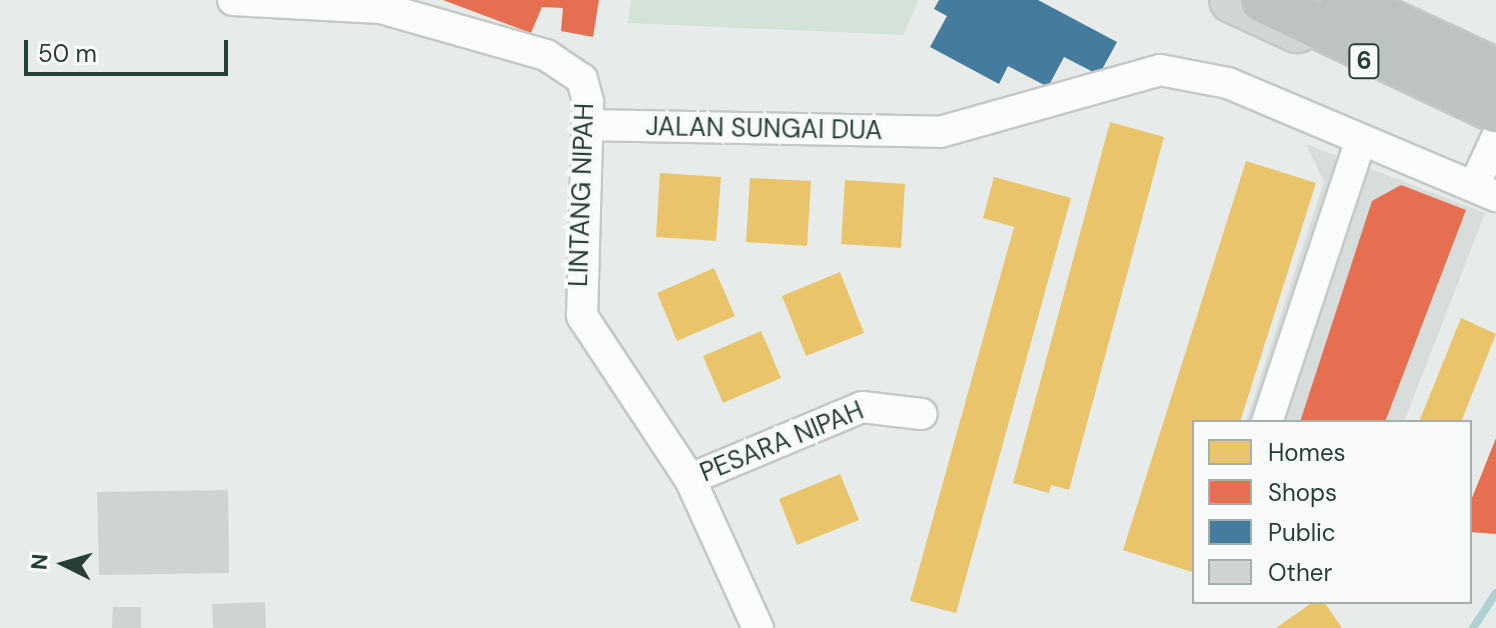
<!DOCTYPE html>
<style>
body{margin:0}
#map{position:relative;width:1496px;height:628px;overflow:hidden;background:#e7ecea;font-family:"DM Sans",sans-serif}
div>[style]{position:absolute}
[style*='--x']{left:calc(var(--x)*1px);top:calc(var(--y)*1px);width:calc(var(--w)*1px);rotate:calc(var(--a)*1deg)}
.built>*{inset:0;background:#d6ddda}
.green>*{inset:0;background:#d3e3d7}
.homes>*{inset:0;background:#e9c46a}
.shops>*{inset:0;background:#e76f51}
.public>*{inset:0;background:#457b9d}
.stream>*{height:8px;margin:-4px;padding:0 4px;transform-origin:4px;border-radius:4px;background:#aed1d4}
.building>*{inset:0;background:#cfd3d1}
.roads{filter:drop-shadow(2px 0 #c4c9c7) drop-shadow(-2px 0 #c4c9c7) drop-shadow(0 2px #c4c9c7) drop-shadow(0 -2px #c4c9c7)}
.street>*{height:30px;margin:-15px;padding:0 15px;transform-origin:15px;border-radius:15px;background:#fbfcfc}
.primary>*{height:44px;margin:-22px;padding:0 22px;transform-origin:22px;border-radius:22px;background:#d0d6d4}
.highway>*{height:44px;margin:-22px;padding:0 22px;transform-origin:22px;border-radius:22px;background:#bcc3c1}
span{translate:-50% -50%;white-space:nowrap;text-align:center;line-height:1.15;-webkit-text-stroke:8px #f7faf8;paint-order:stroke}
.shield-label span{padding:2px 6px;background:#f7faf8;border:2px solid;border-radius:6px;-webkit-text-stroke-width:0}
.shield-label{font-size:24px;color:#273e36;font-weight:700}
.street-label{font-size:26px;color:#273e36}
.legend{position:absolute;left:1192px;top:420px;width:280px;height:184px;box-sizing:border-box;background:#f7faf8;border:2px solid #a4afaa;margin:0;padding:10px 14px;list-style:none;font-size:24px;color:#273e36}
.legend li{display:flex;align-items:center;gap:16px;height:40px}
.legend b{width:40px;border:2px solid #a4afaa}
.north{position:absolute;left:24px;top:524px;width:80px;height:80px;-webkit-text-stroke:6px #f7faf8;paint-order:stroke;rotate:275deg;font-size:22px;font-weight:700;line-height:32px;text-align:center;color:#273e36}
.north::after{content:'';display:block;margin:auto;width:28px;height:36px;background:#273e36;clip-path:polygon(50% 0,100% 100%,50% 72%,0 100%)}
.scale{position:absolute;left:24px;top:40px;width:204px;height:36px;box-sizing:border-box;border:4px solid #273e36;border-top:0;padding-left:10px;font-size:24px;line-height:28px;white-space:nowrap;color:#273e36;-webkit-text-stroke:6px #f7faf8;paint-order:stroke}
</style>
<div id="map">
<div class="built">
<div style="clip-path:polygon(1306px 144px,1485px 213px,1404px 422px,1246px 422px,1324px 182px)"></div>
</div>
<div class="green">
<div style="clip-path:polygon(631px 0,919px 0,903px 35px,628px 23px)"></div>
</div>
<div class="homes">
<div style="clip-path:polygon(1110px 122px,1164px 137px,1069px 490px,1051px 485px,1049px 493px,1013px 483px)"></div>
<div style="clip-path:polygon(1246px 161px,1316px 183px,1240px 422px,1194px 422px,1192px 572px,1123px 550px)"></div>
<div style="clip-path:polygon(660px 173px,721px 177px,716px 241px,656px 237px)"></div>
<div style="clip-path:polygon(994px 177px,1071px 198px,956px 613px,910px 601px,1014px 227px,983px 218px)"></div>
<div style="clip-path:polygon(750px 178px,811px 181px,807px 246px,746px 242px)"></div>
<div style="clip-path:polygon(845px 180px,905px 184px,901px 248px,841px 244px)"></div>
<div style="clip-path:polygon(714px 268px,735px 316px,677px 341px,657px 293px)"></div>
<div style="clip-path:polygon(840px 272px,864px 333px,806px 356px,782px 296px)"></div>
<div style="clip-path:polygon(1461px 318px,1496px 334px,1461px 422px,1419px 422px)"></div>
<div style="clip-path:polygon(761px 331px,781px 378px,723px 403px,703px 356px)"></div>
<div style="clip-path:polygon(840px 474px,859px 520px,797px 545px,779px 499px)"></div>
<div style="clip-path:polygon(1313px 602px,1324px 602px,1342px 628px,1276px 628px)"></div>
</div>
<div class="shops">
<div style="clip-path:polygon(443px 0,599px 0,593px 37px,561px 31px,563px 8px,542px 7px,531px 33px)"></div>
<div style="clip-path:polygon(1401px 185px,1466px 210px,1385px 422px,1300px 422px,1372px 201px)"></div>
<div style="clip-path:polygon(1496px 438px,1496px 534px,1470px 532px,1470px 503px)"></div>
</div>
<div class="public">
<div style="clip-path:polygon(939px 0,1038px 0,1117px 42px,1099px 75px,1064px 57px,1048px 87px,1008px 66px,999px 84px,930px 47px,947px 16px,934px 9px)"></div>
</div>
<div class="stream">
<div style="--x:1473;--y:628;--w:42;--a:-56.7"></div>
</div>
<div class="building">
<div style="clip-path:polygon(228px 490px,229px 573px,99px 575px,97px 492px)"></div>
<div style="clip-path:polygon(265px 602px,266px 628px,213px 628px,212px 604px)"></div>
<div style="clip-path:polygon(113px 607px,141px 607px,141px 628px,112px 628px)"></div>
</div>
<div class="roads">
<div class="street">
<div style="--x:233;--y:0;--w:148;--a:3.1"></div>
<div style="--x:381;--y:8;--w:172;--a:15.9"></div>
<div style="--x:546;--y:55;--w:43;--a:33.7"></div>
<div style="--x:582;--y:79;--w:24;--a:75"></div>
<div style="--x:588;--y:102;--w:214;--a:91.6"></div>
<div style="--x:582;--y:316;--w:196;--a:56.5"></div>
<div style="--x:690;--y:479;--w:164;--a:65.5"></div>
<div style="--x:587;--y:125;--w:353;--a:1.1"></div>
<div style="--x:940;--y:132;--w:229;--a:-15.7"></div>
<div style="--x:1160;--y:70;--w:69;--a:10.8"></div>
<div style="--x:1228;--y:83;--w:291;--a:22.9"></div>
<div style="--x:1474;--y:186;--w:52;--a:-64.9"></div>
<div style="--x:1267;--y:422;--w:297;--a:-71.6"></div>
<div style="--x:690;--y:479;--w:186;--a:-22.7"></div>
<div style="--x:862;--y:407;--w:60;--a:6.7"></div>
</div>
<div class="primary">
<div style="--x:1232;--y:0;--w:72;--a:24.8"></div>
</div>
<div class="highway">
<div style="--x:1263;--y:0;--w:258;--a:25.3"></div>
<div style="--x:1343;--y:0;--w:169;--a:24.9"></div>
</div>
</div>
<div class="shield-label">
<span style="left:1364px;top:61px">6</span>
</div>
<div class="street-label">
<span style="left:764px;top:129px;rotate:1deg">JALAN SUNGAI DUA</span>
<span style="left:582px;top:195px;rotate:-88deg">LINTANG NIPAH</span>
<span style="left:782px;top:442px;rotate:-22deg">PESARA NIPAH</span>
</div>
<ul class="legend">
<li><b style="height:22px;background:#e9c46a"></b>Homes</li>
<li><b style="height:22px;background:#e76f51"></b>Shops</li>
<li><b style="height:22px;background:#457b9d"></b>Public</li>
<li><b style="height:22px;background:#cfd3d1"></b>Other</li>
</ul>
<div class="north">N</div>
<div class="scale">50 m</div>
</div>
